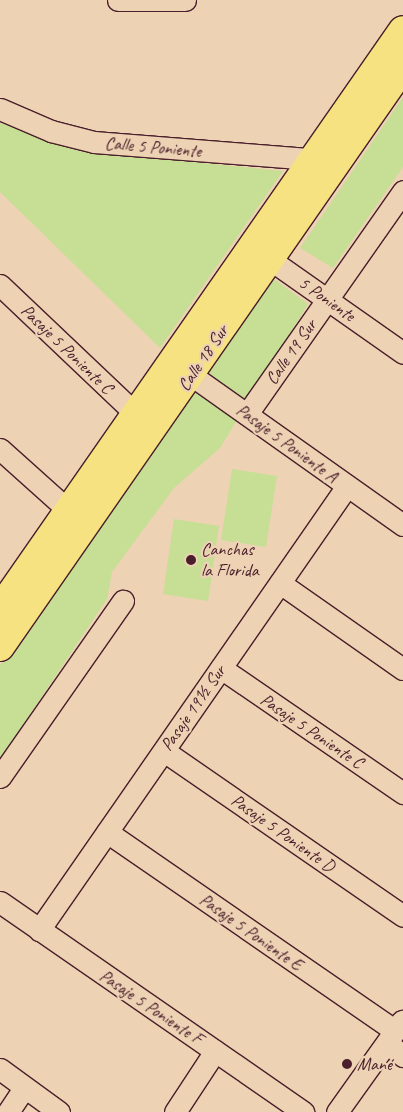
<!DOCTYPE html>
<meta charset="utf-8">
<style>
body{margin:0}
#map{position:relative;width:403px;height:1112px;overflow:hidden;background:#edd2b4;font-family:Caveat,sans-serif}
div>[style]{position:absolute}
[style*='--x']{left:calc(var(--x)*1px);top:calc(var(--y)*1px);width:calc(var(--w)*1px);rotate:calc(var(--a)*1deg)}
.green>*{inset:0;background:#c6df95}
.roads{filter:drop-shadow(1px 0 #4a1f2b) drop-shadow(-1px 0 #4a1f2b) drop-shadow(0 1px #4a1f2b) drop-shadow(0 -1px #4a1f2b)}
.minor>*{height:21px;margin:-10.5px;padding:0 10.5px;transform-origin:10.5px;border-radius:10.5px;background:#edd2b4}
.major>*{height:28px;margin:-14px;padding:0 14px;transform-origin:14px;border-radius:14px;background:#f6e281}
.dots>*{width:14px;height:14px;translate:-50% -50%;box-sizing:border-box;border:2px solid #edd2b4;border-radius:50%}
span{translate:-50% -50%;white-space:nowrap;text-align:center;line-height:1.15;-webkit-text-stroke:4.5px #edd2b4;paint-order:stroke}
.street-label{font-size:18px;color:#4a1f2b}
.poi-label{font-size:18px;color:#4a1f2b}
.left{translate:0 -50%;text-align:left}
</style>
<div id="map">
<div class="green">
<div style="clip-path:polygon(403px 97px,403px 167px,333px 268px,300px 248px)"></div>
<div style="clip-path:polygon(0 123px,88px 152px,283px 171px,160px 348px,0 192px)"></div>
<div style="clip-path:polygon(271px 277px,308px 304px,220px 448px,174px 488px,112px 572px,107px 599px,0 759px,0 665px)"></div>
<div style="clip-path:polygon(232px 469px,277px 476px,266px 547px,221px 540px)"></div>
<div style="clip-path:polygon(174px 519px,219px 526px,208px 601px,163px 594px)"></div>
</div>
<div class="roads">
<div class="minor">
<div style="--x:118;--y:0;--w:67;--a:0"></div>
<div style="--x:0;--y:109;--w:56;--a:23.3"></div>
<div style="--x:51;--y:131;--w:44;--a:14.3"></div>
<div style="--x:94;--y:142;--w:218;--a:4.5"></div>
<div style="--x:258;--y:251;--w:177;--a:35.1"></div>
<div style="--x:0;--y:285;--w:186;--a:43.5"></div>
<div style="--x:177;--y:365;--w:277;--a:35.3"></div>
<div style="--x:247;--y:414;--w:272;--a:-55"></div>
<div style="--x:0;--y:449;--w:91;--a:41.9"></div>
<div style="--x:280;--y:583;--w:150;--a:35"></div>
<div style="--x:221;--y:668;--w:221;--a:34.5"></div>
<div style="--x:164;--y:751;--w:290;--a:34.6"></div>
<div style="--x:0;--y:777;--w:215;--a:-55.1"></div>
<div style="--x:107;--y:832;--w:350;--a:34.6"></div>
<div style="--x:0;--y:902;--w:369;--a:34.7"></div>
<div style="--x:39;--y:930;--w:540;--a:-55.25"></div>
<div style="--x:387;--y:1043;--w:21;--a:39"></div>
<div style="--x:0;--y:1069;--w:73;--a:36.1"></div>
<div style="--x:8;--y:1112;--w:29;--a:-56"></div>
<div style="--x:175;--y:1112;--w:73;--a:-56.7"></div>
<div style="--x:337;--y:1112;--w:112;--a:-54.5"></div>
</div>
<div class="major">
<div style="--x:0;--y:609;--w:705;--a:-55.16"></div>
<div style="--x:0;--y:647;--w:706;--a:-55.21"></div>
</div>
</div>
<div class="dots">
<div style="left:191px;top:560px;background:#4a1f2b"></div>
<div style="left:347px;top:1064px;background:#4a1f2b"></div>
</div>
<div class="street-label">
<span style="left:153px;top:147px;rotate:5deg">Calle 5 Poniente</span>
<span style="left:327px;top:299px;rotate:35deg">5 Poniente</span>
<span style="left:67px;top:349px;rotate:44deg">Pasaje 5 Poniente C</span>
<span style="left:291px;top:352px;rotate:-55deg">Calle 19 Sur</span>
<span style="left:203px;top:358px;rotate:-56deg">Calle 18 Sur</span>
<span style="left:287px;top:443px;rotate:36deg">Pasaje 5 Poniente A</span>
<span style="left:193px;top:708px;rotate:-55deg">Pasaje 19½ Sur</span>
<span style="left:312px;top:731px;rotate:34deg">Pasaje 5 Poniente C</span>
<span style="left:283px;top:833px;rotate:35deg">Pasaje 5 Poniente D</span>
<span style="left:251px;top:932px;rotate:35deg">Pasaje 5 Poniente E</span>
<span style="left:151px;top:1007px;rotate:34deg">Pasaje 5 Poniente F</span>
</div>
<div class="poi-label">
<span class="left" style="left:201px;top:560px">Canchas<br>la Florida</span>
<span class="left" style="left:357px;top:1064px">Mané</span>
</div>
</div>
